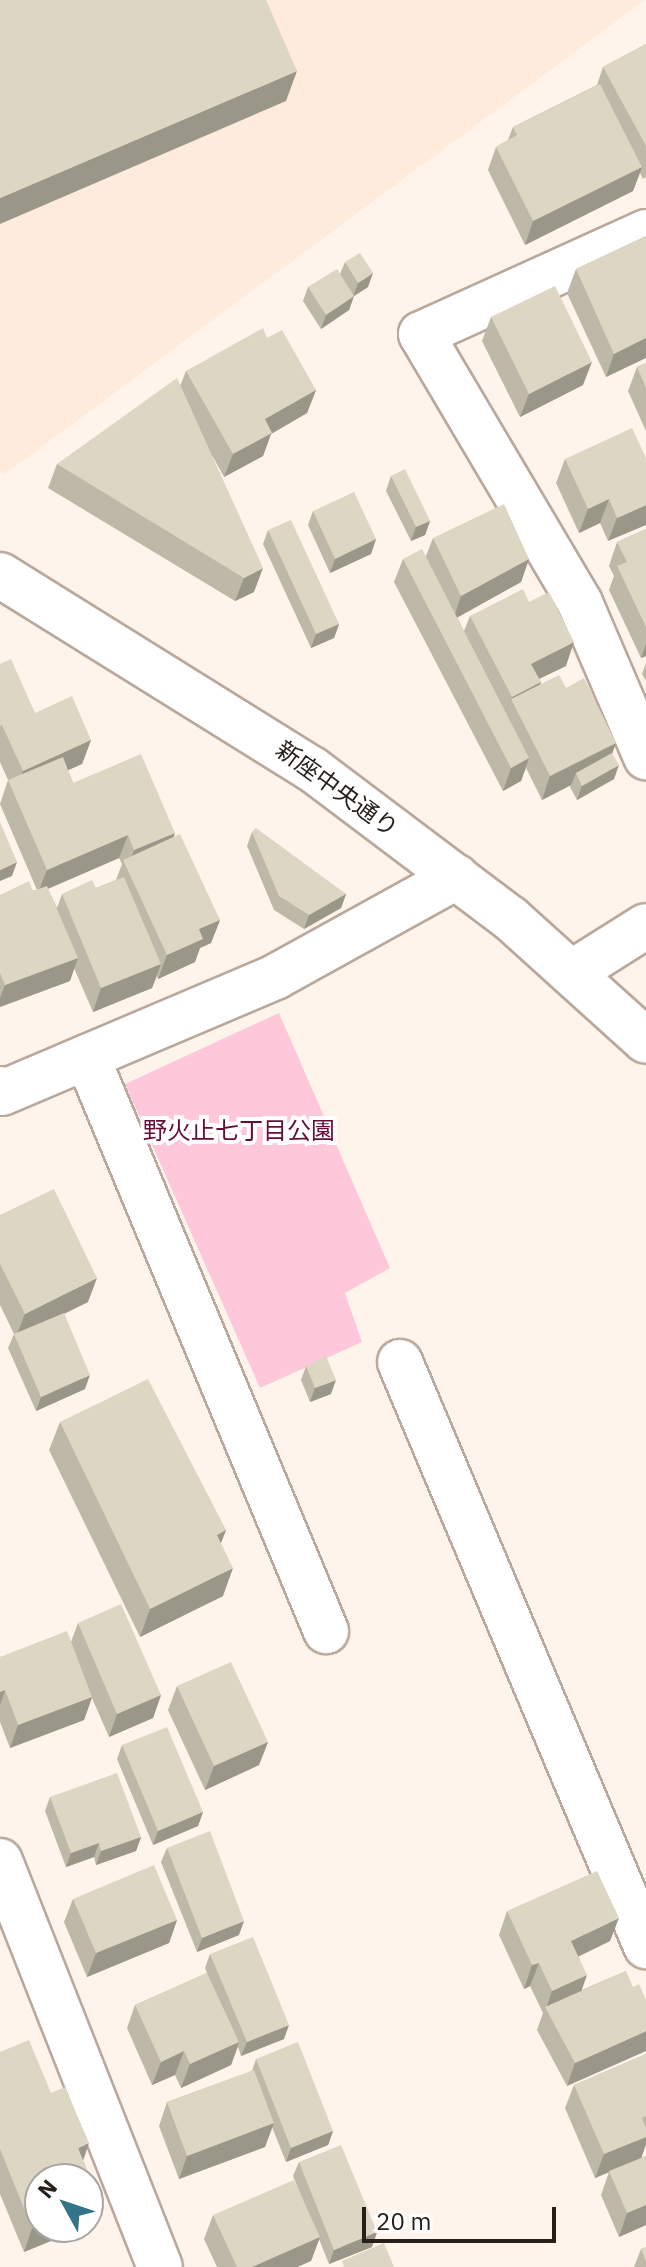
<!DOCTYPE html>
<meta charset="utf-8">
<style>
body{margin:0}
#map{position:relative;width:646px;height:2267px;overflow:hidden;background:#fff4eb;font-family:"IBM Plex Sans","Noto Sans JP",sans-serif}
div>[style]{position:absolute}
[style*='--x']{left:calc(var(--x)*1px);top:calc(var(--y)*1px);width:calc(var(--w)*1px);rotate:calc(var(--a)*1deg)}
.built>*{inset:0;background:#feebdb}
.green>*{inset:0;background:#ffc8da}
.roads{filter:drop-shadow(2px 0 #b9a89b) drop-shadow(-2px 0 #b9a89b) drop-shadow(0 2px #b9a89b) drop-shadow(0 -2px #b9a89b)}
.street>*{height:44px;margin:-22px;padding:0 22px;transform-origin:22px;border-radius:22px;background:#fff}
.secondary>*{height:44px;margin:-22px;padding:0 22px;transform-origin:22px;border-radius:22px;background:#fff}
.wall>*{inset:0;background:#bdb8a7}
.shaded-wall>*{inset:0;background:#9a9688}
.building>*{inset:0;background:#dcd6c2}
span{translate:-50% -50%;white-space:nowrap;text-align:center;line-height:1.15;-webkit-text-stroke:8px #fff;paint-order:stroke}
.street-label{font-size:24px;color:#261f1a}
.park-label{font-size:24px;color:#650c39}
.north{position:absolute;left:24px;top:2163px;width:80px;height:80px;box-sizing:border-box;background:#fff;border:2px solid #a8a5a3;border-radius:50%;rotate:310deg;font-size:22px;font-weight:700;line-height:32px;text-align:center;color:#261f1a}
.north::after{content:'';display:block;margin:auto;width:28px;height:36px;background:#347488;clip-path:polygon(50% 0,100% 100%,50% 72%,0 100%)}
.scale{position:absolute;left:362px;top:2207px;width:194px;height:36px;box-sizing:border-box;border:4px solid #261f1a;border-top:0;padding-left:10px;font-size:24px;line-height:28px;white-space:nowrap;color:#261f1a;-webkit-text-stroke:6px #fff;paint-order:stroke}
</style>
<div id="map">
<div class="built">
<div style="clip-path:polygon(0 0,645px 0,5px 474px,0 471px)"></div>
</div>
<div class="green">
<div style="clip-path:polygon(279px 1013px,390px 1268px,345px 1293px,362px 1342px,260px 1388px,125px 1084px)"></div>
</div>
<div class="roads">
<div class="street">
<div style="--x:646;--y:232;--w:247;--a:155.6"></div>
<div style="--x:421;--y:334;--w:312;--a:59.4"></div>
<div style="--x:580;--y:603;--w:168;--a:66.8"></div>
<div style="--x:573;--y:972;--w:86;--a:-32.2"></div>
<div style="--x:87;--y:1057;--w:622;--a:67.39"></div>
<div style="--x:0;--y:1089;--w:4;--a:63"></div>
<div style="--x:2;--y:1093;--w:299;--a:-23"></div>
<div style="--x:277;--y:976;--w:205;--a:-28.9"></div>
<div style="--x:400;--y:1362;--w:634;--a:67.16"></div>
<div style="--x:0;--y:1861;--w:436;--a:68.5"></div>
</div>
<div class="secondary">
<div style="--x:0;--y:575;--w:367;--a:31.9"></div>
<div style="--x:312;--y:769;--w:248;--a:37"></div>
<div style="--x:510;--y:918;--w:183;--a:42.1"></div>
</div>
</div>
<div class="wall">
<div style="clip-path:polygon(646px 44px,646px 177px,643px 179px,640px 173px,633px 191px,525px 245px,488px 170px,496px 147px,508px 140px,513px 127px,597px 85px,603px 67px)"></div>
<div style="clip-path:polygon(646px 236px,646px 357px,606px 377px,567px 293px,576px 269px)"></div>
<div style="clip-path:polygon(345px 262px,368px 287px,354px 296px,349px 310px,321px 329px,303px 301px,308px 287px,340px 274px)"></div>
<div style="clip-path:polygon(491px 317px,583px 385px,520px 417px,482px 341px)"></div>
<div style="clip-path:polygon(267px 338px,316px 390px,307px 413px,271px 434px,263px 456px,224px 477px,212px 455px,254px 592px,235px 601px,48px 488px,57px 464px,180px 386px,186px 371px)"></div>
<div style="clip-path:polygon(646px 363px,646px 431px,628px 391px,637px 367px)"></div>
<div style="clip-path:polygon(646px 458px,608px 541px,600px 523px,579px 533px,556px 483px,565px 459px)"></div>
<div style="clip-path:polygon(391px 476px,430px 521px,425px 535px,411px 541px,386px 491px)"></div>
<div style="clip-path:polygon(313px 511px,376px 539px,371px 554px,330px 573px,308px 525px)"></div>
<div style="clip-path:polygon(646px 529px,646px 656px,641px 658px,609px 590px,614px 576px,609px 566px,617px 542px)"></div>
<div style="clip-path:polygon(268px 530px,339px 624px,334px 638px,311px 648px,263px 544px)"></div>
<div style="clip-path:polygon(433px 538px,529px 559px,521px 582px,457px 617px,464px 631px,470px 616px,529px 602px,566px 666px,539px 679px,541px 682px,540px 685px,566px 688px,616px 743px,612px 754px,614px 779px,577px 800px,570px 787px,571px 785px,542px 800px,526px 768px,521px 781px,503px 791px,394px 582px,403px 559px,426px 556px)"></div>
<div style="clip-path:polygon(646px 663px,646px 681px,642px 674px)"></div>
<div style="clip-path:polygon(evenodd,0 664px,35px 713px,91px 740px,82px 764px,68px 770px,73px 783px,174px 837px,220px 920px,211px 943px,200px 948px,195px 962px,158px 979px,157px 976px,152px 988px,93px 1012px,74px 968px,70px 981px,0 1007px,0 895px,37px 890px,0 804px,8px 780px,0 762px,0 664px,119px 858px,122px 864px,116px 880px,96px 888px,62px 894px,57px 908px,48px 889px,119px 858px)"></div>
<div style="clip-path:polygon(252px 832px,346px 894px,341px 908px,304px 929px,274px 910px,247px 846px)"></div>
<div style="clip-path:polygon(0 1215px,88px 1302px,64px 1314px,85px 1389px,36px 1411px,8px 1348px,14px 1334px,0 1305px)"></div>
<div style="clip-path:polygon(306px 1366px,331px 1394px,310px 1402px,301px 1380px)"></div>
<div style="clip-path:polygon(60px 1422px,226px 1530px,221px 1543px,223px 1596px,140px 1637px,49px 1450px)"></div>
<div style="clip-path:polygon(78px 1623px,161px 1695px,153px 1718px,109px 1737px,92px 1698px,84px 1720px,10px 1748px,0 1722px,0 1657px,71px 1642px)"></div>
<div style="clip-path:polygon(177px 1686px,268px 1742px,259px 1765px,205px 1790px,168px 1710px)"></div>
<div style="clip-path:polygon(122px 1745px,203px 1812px,198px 1826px,153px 1845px,117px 1759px)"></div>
<div style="clip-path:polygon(50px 1797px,141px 1837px,136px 1851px,96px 1865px,94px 1857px,66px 1867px,45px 1811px)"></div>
<div style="clip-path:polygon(167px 1848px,239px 1935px,197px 1952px,161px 1862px)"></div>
<div style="clip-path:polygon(73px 1899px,177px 1920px,169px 1943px,87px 1977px,64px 1922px)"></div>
<div style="clip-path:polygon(507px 1911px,610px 1941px,579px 1956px,582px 1990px,626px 1971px,567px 2086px,537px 2030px,543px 2013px,530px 1986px,524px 1989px,499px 1935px)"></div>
<div style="clip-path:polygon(210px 1954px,284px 2039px,241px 2056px,238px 2047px,231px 2065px,181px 2088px,175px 2075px,152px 2085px,127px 2028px,135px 2005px,207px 1973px,205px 1968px)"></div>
<div style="clip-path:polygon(0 2052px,51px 2093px,83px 2160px,100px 2201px,92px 2224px,88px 2226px,88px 2179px,40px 2227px,85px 2227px,24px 2252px,0 2194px)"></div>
<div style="clip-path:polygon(646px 2054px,646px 2144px,641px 2158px,646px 2156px,646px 2225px,619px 2237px,601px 2195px,609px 2172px,595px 2178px,565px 2108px,574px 2085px)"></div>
<div style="clip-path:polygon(256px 2059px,333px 2131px,328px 2145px,286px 2162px,272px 2127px,265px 2147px,179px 2179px,159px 2126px,167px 2102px,252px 2071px)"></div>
<div style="clip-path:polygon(299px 2162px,377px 2232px,372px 2247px,329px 2264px,319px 2239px,311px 2261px,297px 2267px,217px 2267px,204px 2239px,213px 2215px,304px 2203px,293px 2176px)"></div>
<div style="clip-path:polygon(646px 2247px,646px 2267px,634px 2267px,641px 2249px)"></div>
</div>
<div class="shaded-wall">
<div style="clip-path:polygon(297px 71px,286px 101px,0 224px,0 198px)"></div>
<div style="clip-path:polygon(642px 167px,633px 191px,525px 245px,533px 221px)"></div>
<div style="clip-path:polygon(373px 273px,368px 287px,354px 296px,349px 310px,321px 329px,326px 315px,353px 297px,358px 283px)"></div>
<div style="clip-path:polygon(646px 335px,646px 358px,606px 377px,614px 354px)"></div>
<div style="clip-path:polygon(592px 362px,583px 385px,520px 417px,529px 394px)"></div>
<div style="clip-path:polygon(316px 390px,307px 413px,271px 434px,263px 456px,224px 477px,233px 454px,265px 419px)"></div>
<div style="clip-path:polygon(609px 499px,600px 523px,579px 533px,588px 509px)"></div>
<div style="clip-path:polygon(646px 505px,646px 525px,608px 541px,617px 518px)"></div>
<div style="clip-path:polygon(430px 521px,425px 535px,411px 541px,416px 527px)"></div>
<div style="clip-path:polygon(376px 539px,371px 554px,330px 573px,335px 559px)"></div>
<div style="clip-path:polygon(529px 559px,521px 582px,453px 620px,461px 596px)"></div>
<div style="clip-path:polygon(263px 568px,254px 592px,235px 601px,244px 578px)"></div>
<div style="clip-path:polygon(339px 624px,334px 638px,311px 648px,316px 634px)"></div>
<div style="clip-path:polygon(574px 642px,566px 666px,522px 687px,531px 664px)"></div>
<div style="clip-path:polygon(646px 644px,646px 656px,641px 658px)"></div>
<div style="clip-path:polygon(541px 682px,532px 706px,511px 699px,503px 720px,512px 697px)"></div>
<div style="clip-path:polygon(91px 740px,82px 764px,14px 794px,23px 771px)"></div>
<div style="clip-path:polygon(616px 743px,607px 767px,576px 773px,571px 785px,542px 800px,550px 776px)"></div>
<div style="clip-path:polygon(529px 758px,521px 781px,503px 791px,511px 768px)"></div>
<div style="clip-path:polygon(619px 765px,614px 779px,577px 800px,582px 786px)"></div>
<div style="clip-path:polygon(175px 833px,167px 857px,127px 870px,134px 850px)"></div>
<div style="clip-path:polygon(128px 835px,119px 858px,38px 893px,47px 870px)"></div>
<div style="clip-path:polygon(17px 862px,12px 876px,0 881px,0 870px)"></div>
<div style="clip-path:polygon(346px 894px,341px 908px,304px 929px,309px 915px)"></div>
<div style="clip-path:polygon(220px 920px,211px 943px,200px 948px,195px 962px,158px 979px,167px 955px,199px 929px)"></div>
<div style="clip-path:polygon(78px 958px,70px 981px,0 1007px,0 998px,5px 985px)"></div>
<div style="clip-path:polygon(161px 964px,152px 988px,93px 1012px,101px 988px)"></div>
<div style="clip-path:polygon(97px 1278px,88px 1302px,16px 1337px,25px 1314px)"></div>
<div style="clip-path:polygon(90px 1375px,85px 1389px,36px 1411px,41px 1397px)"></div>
<div style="clip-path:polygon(336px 1380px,331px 1394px,310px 1402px,315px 1388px)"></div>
<div style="clip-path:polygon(226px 1530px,215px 1558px,217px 1535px)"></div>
<div style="clip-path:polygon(233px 1568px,223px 1596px,140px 1637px,150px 1609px)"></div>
<div style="clip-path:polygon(5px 1690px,0 1705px,0 1692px)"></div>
<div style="clip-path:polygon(161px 1695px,153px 1718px,109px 1737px,117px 1714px)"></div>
<div style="clip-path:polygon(92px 1697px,84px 1720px,10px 1748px,18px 1725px)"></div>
<div style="clip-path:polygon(268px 1742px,259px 1765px,205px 1790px,214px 1766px)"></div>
<div style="clip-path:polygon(203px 1812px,198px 1826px,153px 1845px,158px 1831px)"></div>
<div style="clip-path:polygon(141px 1837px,136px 1851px,96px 1865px,101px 1851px)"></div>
<div style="clip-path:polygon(99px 1843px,94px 1857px,66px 1867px,71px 1853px)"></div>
<div style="clip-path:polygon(619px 1918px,610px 1941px,563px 1964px,571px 1941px)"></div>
<div style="clip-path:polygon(177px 1920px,169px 1943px,87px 1977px,96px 1953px)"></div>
<div style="clip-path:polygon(244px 1921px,239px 1935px,197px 1952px,202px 1938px)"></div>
<div style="clip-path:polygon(539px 1963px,530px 1986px,524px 1989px,532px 1965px)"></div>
<div style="clip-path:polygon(587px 1975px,579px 1998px,546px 2009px,552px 1991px)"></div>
<div style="clip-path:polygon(289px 2025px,284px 2039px,241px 2056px,247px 2042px)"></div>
<div style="clip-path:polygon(646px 2031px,646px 2051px,567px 2086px,575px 2063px)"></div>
<div style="clip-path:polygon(239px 2042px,231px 2065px,181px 2088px,190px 2064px)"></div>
<div style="clip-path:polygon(184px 2051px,175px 2075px,152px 2085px,161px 2062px)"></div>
<div style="clip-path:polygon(274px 2123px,265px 2147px,179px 2179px,187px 2156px)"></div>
<div style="clip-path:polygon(333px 2131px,328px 2145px,286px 2162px,291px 2148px)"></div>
<div style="clip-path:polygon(646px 2137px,646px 2144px,641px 2159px,595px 2178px,604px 2154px)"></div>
<div style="clip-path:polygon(89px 2143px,81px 2167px,78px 2148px)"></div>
<div style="clip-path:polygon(100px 2201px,92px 2224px,88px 2226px,88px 2206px)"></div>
<div style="clip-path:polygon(646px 2205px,646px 2225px,619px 2237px,627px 2213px)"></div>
<div style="clip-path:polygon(40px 2225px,40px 2227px,85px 2227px,24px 2252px,32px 2228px)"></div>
<div style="clip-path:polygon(377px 2232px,372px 2247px,329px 2264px,334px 2250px)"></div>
<div style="clip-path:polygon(320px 2237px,311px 2261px,297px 2267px,252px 2267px)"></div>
</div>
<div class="building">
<div style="clip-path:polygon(0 0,266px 0,297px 71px,0 198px)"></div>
<div style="clip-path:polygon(646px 44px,646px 146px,603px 67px)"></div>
<div style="clip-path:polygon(600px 84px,642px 167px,533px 221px,496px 147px,517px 135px,513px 127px)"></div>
<div style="clip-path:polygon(646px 236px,646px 338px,614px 354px,576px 269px)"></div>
<div style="clip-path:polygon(360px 253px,373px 273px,358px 283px,345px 262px)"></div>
<div style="clip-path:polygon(337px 269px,354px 296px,326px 315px,308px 287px)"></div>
<div style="clip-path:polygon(555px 286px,592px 362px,529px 394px,491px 317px)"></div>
<div style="clip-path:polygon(263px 328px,267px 338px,282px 330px,316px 390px,265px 419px,272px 433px,233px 454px,186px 371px)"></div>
<div style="clip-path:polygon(646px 363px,646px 388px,637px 367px)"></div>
<div style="clip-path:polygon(177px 378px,263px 568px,244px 578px,57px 464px)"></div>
<div style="clip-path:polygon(632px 428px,646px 458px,646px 505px,617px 518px,609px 499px,588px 509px,565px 459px)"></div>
<div style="clip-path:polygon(405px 469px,430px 521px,416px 527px,391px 476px)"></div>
<div style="clip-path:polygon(354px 492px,376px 539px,335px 559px,313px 511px)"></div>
<div style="clip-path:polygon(504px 504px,529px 559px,461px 596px,433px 538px)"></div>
<div style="clip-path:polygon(291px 520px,339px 624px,316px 634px,268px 530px)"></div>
<div style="clip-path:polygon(646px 529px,646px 627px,617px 566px,627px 562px,617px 542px)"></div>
<div style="clip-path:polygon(422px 549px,529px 758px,511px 768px,403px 559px)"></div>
<div style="clip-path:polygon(523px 589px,529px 602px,549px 592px,574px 642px,531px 664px,541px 682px,512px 697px,470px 616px)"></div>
<div style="clip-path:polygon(11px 659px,35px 713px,72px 696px,91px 740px,23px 771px,2px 725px,0 726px,0 664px)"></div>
<div style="clip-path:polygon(559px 675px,566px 688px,584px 678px,616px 743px,550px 776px,511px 699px)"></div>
<div style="clip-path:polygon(612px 753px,619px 765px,582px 786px,576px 773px)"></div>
<div style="clip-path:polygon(141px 754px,175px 833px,134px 850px,128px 835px,47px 870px,8px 780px,63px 757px,73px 783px)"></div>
<div style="clip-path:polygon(0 822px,17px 862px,0 870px)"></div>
<div style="clip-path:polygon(256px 828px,346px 894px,309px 915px,279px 896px,252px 832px)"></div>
<div style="clip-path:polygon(180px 834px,220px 920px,199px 929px,203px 939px,167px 955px,123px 860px)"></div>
<div style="clip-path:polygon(124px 877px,161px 964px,101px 988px,62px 894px,92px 880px,96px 888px)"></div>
<div style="clip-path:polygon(29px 881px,33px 891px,47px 886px,78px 958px,5px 985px,0 973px,0 895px)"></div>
<div style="clip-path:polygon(54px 1189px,97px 1278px,25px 1314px,0 1264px,0 1215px)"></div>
<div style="clip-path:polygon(64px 1313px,90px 1375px,41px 1397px,14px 1334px)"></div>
<div style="clip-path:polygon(326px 1356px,336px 1380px,315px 1388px,306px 1366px)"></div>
<div style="clip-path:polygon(148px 1379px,226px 1530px,217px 1535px,233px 1568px,150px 1609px,60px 1422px)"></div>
<div style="clip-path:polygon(121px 1604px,161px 1695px,117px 1714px,78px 1623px)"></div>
<div style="clip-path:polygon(67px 1631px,92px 1697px,18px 1725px,5px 1690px,0 1692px,0 1657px)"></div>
<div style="clip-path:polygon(231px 1662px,268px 1742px,214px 1766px,177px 1686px)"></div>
<div style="clip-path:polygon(167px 1727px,203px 1812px,158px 1831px,122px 1745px)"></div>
<div style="clip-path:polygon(117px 1773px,141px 1837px,101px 1851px,99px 1843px,71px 1853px,50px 1797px)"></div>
<div style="clip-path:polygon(210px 1831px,244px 1921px,202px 1938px,167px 1848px)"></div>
<div style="clip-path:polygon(154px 1865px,177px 1920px,96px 1953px,73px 1899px)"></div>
<div style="clip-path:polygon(597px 1871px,619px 1918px,571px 1941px,587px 1975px,552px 1991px,539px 1963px,532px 1965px,507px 1911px)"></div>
<div style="clip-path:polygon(253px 1937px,289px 2025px,247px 2042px,210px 1954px)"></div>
<div style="clip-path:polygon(626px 1971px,633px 1987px,639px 1984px,646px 2000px,646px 2031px,575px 2063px,545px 2007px)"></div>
<div style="clip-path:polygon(207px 1973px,239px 2042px,190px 2064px,184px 2051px,161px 2062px,135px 2005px)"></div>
<div style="clip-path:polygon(29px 2040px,51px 2093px,65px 2087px,89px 2143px,78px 2148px,100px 2201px,88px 2206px,88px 2179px,40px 2179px,40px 2225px,32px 2228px,0 2149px,0 2052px)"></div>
<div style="clip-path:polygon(298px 2042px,333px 2131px,291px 2148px,256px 2059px)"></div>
<div style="clip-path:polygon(646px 2054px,646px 2116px,642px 2118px,646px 2128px,646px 2137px,604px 2154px,574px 2085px)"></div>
<div style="clip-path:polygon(254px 2070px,274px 2123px,187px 2156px,167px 2102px)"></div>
<div style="clip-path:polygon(341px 2145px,377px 2232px,334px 2250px,299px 2162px)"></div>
<div style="clip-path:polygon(646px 2156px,646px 2205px,627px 2213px,609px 2171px)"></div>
<div style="clip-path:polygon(294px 2180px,320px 2237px,252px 2267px,237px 2267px,213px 2215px)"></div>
<div style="clip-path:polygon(384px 2243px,394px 2267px,344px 2267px,342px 2261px)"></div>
<div style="clip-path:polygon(646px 2247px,646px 2262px,641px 2249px)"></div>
</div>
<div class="street-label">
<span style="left:337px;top:789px;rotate:36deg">新座中央通り</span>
</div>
<div class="park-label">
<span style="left:239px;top:1131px">野火止七丁目公園</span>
</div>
<div class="north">N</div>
<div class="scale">20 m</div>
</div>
